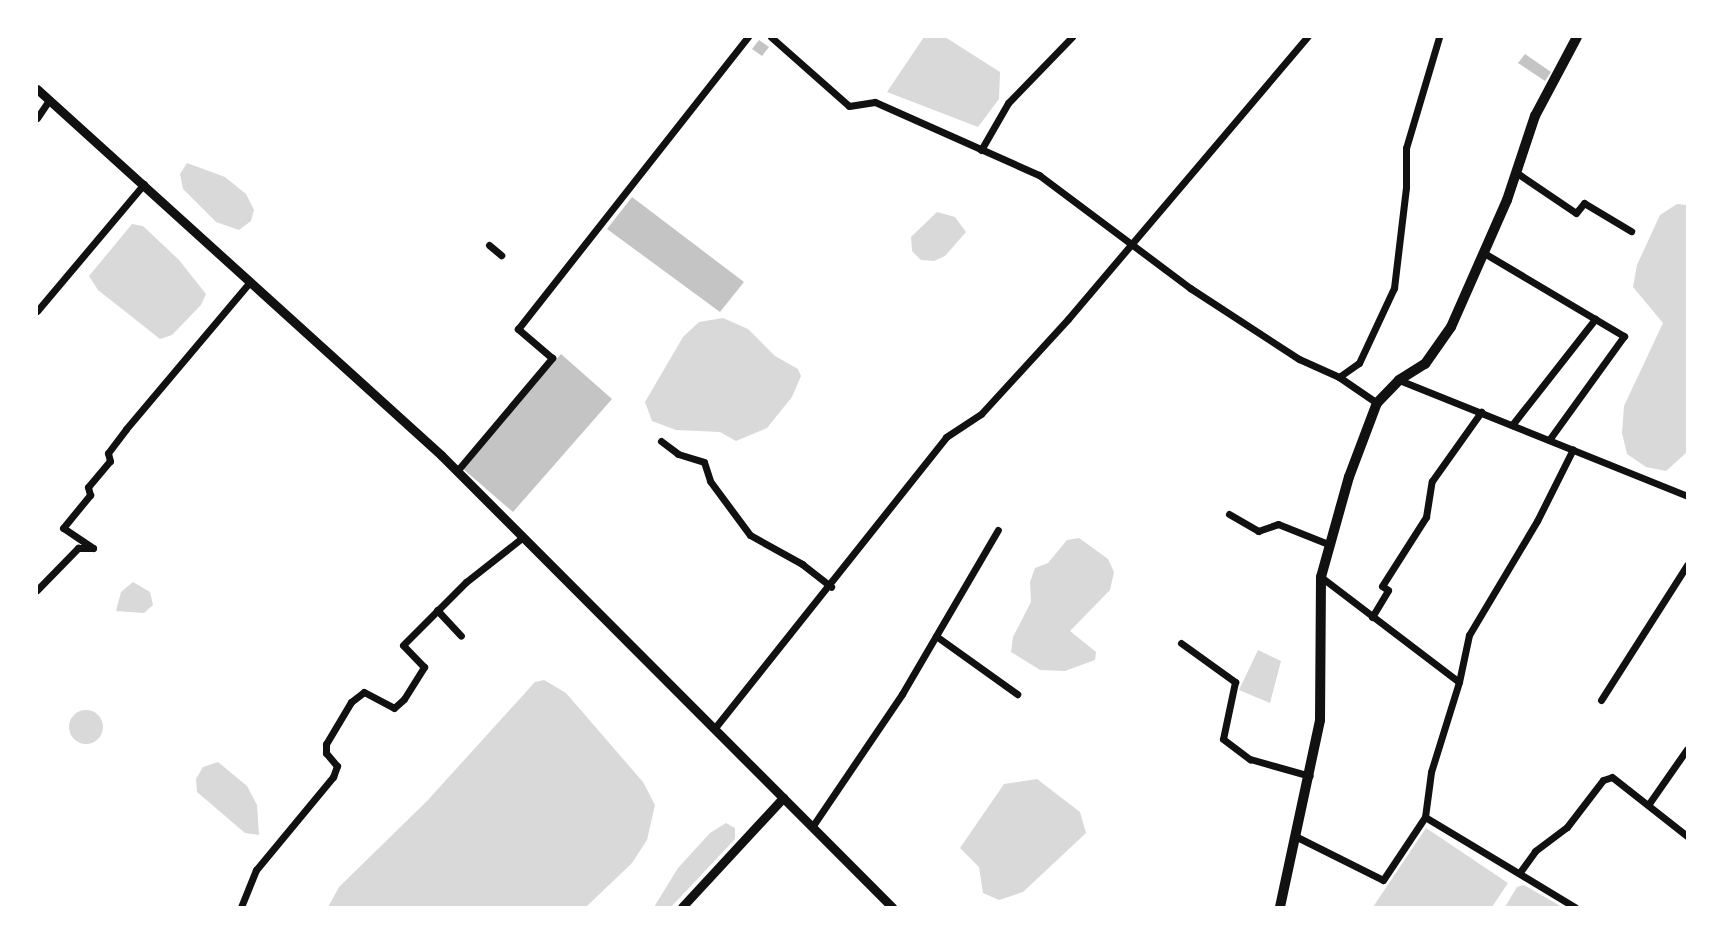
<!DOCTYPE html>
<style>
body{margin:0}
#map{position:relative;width:1724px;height:944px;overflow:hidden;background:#fff;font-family:"Asap Condensed",sans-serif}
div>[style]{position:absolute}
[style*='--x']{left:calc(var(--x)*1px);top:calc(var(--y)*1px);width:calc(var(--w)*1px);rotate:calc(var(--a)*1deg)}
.water>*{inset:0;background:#d9d9d9}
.round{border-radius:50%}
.building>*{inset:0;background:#c4c4c4}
.minor>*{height:7px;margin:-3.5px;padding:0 3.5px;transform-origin:3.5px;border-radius:3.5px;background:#111}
.tertiary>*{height:9px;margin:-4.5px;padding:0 4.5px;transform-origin:4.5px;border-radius:4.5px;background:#111}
.secondary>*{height:10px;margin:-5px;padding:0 5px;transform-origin:5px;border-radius:5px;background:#111}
span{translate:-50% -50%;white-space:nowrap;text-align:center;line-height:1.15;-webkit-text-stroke:5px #fff;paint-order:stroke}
.frame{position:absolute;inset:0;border:38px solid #fff;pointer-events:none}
</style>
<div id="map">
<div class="water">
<div style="clip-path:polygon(924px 37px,945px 37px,1000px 72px,999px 99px,978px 127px,887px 92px)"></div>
<div style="clip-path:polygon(187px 163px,225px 177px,246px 194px,254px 210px,251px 221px,239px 230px,216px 222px,183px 189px,180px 174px)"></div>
<div style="clip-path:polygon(1677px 204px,1687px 205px,1687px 452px,1666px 471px,1646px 467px,1627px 454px,1622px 433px,1624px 406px,1663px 323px,1633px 287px,1637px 265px,1660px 215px)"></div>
<div style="clip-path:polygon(937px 212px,955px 217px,966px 232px,945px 256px,934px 261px,921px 260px,912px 251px,911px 237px)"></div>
<div style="clip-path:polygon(132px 224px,143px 226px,179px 260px,206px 294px,201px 305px,172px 335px,160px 339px,98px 290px,89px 276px)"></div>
<div style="clip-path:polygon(723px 318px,748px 329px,775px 356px,798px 369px,801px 376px,792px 397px,767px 428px,736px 441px,720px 432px,676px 430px,652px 421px,645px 402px,683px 337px,699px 322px)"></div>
<div style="clip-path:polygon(1079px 538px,1108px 559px,1114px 572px,1110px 590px,1070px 631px,1096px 652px,1095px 660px,1065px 671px,1040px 670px,1011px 652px,1013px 637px,1031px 602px,1030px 582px,1035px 568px,1048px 563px,1067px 540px)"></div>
<div style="clip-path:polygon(133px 582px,150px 592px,153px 605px,144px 613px,116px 611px,121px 592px)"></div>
<div style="clip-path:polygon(1258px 650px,1281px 661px,1270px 703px,1239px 690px)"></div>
<div style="clip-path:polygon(544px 680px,566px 693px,643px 782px,655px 805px,647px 840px,632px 863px,586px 907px,328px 907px,339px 887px,427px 801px,535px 682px)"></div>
<div class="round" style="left:69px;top:710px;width:34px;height:34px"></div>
<div style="clip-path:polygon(218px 762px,247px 786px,257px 805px,259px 835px,245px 833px,197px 792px,196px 779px,203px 767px)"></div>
<div style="clip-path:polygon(1037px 779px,1080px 812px,1086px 833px,1023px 892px,999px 900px,983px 893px,979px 867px,960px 848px,1004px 784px)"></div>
<div style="clip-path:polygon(726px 823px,735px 828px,735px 839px,671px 907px,654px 907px,678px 868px,710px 833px)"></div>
<div style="clip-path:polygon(1426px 828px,1508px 883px,1492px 907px,1373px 907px)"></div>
<div style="clip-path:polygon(1524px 885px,1562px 907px,1505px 907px,1517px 887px)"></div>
</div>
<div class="building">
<div style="clip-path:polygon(759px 40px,769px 47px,762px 56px,752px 49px)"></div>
<div style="clip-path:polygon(1525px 54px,1551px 72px,1545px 81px,1518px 63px)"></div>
<div style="clip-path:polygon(632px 197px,744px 282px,720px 312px,607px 229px)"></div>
<div style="clip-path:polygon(561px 354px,612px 399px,513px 512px,462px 468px)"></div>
</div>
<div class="minor">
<div style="--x:771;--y:37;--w:104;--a:41.5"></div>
<div style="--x:849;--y:106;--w:26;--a:-9"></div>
<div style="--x:875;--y:102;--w:180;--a:24"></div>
<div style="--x:1039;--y:175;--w:189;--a:36.8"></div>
<div style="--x:1190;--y:288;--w:130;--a:33.1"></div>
<div style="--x:1299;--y:359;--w:44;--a:24.2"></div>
<div style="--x:1339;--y:377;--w:46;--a:34.4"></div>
<div style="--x:37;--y:118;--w:22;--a:-56"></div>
<div style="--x:981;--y:150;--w:54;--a:-60.1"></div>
<div style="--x:1008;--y:103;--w:92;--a:-45.9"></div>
<div style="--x:1517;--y:173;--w:71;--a:34.1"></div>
<div style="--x:1576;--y:213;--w:13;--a:-51"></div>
<div style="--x:1584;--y:203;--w:55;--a:30.8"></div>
<div style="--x:489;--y:245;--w:16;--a:40"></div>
<div style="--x:1484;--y:253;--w:163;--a:30.7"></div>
<div style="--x:1624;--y:336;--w:128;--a:125.8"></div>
<div style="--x:37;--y:311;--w:166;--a:-49.9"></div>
<div style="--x:1339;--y:377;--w:24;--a:-35"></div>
<div style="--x:1359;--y:363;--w:83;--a:-65"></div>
<div style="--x:1394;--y:288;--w:102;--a:-83.2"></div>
<div style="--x:1406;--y:187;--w:39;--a:-90"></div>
<div style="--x:1406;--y:148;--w:116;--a:-73.4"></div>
<div style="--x:1399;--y:380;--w:310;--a:21.9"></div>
<div style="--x:1512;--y:425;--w:135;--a:-51.9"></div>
<div style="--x:661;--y:441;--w:21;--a:37"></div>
<div style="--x:678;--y:454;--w:27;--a:17"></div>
<div style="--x:704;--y:462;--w:20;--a:72"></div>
<div style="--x:710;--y:481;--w:67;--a:53.5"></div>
<div style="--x:750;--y:535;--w:60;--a:29.1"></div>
<div style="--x:802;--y:564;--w:37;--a:38"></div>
<div style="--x:457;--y:471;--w:148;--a:-49.9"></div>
<div style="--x:552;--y:358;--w:45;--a:-139.5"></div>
<div style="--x:518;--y:329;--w:372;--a:-51.8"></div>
<div style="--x:1229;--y:514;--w:34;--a:30"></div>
<div style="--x:1258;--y:531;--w:21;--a:-19"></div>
<div style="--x:1278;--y:524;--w:54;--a:21.8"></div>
<div style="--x:1321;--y:577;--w:173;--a:37.3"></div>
<div style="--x:1459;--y:682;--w:94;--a:107.3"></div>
<div style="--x:1431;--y:772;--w:45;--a:97.6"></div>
<div style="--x:37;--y:590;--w:59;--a:-45.7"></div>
<div style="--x:78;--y:548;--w:15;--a:0"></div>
<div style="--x:93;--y:548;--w:36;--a:-146"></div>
<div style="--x:63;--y:528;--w:43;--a:-50.7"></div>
<div style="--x:90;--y:495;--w:8;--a:-104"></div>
<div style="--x:88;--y:487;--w:34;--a:-50"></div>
<div style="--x:110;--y:461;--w:8;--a:-104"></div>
<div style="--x:108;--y:453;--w:30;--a:-53"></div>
<div style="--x:126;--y:429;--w:191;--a:-49.9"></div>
<div style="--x:437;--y:610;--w:35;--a:47"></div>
<div style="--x:1372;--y:617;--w:31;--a:-59"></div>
<div style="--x:1388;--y:590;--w:7;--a:-146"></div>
<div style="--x:1382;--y:586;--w:82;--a:-57.5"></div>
<div style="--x:1426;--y:517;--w:36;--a:-81"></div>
<div style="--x:1432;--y:481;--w:85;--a:-54.6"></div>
<div style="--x:936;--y:636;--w:100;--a:35.6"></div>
<div style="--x:1181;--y:643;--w:67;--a:35.8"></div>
<div style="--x:1235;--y:682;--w:58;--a:101.9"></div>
<div style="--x:1223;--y:739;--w:34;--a:37"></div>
<div style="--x:1250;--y:759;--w:62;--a:15.8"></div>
<div style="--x:1459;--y:682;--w:48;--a:-78"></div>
<div style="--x:1469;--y:635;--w:133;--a:-59.2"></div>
<div style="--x:1537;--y:521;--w:80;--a:-63.4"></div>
<div style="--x:1601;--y:700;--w:160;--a:-57.5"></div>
<div style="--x:714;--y:729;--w:373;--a:-51.5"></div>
<div style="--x:946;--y:437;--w:42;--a:-33.3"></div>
<div style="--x:981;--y:414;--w:129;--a:-47.5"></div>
<div style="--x:1068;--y:319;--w:370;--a:-49.7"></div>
<div style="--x:1648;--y:805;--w:68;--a:-55.1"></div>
<div style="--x:812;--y:827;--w:161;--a:-55.9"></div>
<div style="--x:902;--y:694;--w:190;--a:-59.7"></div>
<div style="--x:1297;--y:837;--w:96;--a:26.6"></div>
<div style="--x:1383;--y:880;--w:76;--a:-56.3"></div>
<div style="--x:1425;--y:817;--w:175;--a:31"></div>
<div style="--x:1520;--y:872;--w:26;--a:-54"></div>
<div style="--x:1535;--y:851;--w:40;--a:-37"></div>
<div style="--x:1567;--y:827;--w:59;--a:-52.5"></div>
<div style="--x:1603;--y:780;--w:9;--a:-18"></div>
<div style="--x:1612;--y:777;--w:95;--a:38.2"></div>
<div style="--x:241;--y:907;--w:40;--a:-68"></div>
<div style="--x:256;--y:870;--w:121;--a:-50.4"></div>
<div style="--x:333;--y:777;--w:12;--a:-70"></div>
<div style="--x:337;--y:766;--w:17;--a:-130"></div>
<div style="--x:326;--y:753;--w:9;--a:-90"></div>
<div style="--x:326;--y:744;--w:49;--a:-59.2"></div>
<div style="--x:351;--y:702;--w:16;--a:-38"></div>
<div style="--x:364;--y:692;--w:34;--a:28"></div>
<div style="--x:394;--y:708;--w:13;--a:-42"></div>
<div style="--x:404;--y:699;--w:38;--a:-58"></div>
<div style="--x:424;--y:667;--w:30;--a:-134"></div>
<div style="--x:403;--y:645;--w:89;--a:-45"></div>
<div style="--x:466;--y:582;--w:71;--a:-38.2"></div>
</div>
<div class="tertiary">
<div style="--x:37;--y:89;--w:545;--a:42.17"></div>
<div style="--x:441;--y:455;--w:639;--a:45.06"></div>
<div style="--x:682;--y:907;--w:149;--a:-47.2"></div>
</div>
<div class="secondary">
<div style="--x:1280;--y:907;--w:191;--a:-77.9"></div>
<div style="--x:1320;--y:720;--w:143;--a:-89.6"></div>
<div style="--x:1321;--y:577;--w:104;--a:-74.4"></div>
<div style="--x:1349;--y:477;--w:79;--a:-69.3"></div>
<div style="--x:1377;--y:403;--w:32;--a:-46"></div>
<div style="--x:1399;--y:380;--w:31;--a:-32"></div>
<div style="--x:1425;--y:364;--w:45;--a:-54.9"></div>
<div style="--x:1451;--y:327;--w:139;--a:-66.2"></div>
<div style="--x:1507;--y:200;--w:89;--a:-71.6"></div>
<div style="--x:1535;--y:116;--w:89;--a:-62"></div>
</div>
<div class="frame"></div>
</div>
